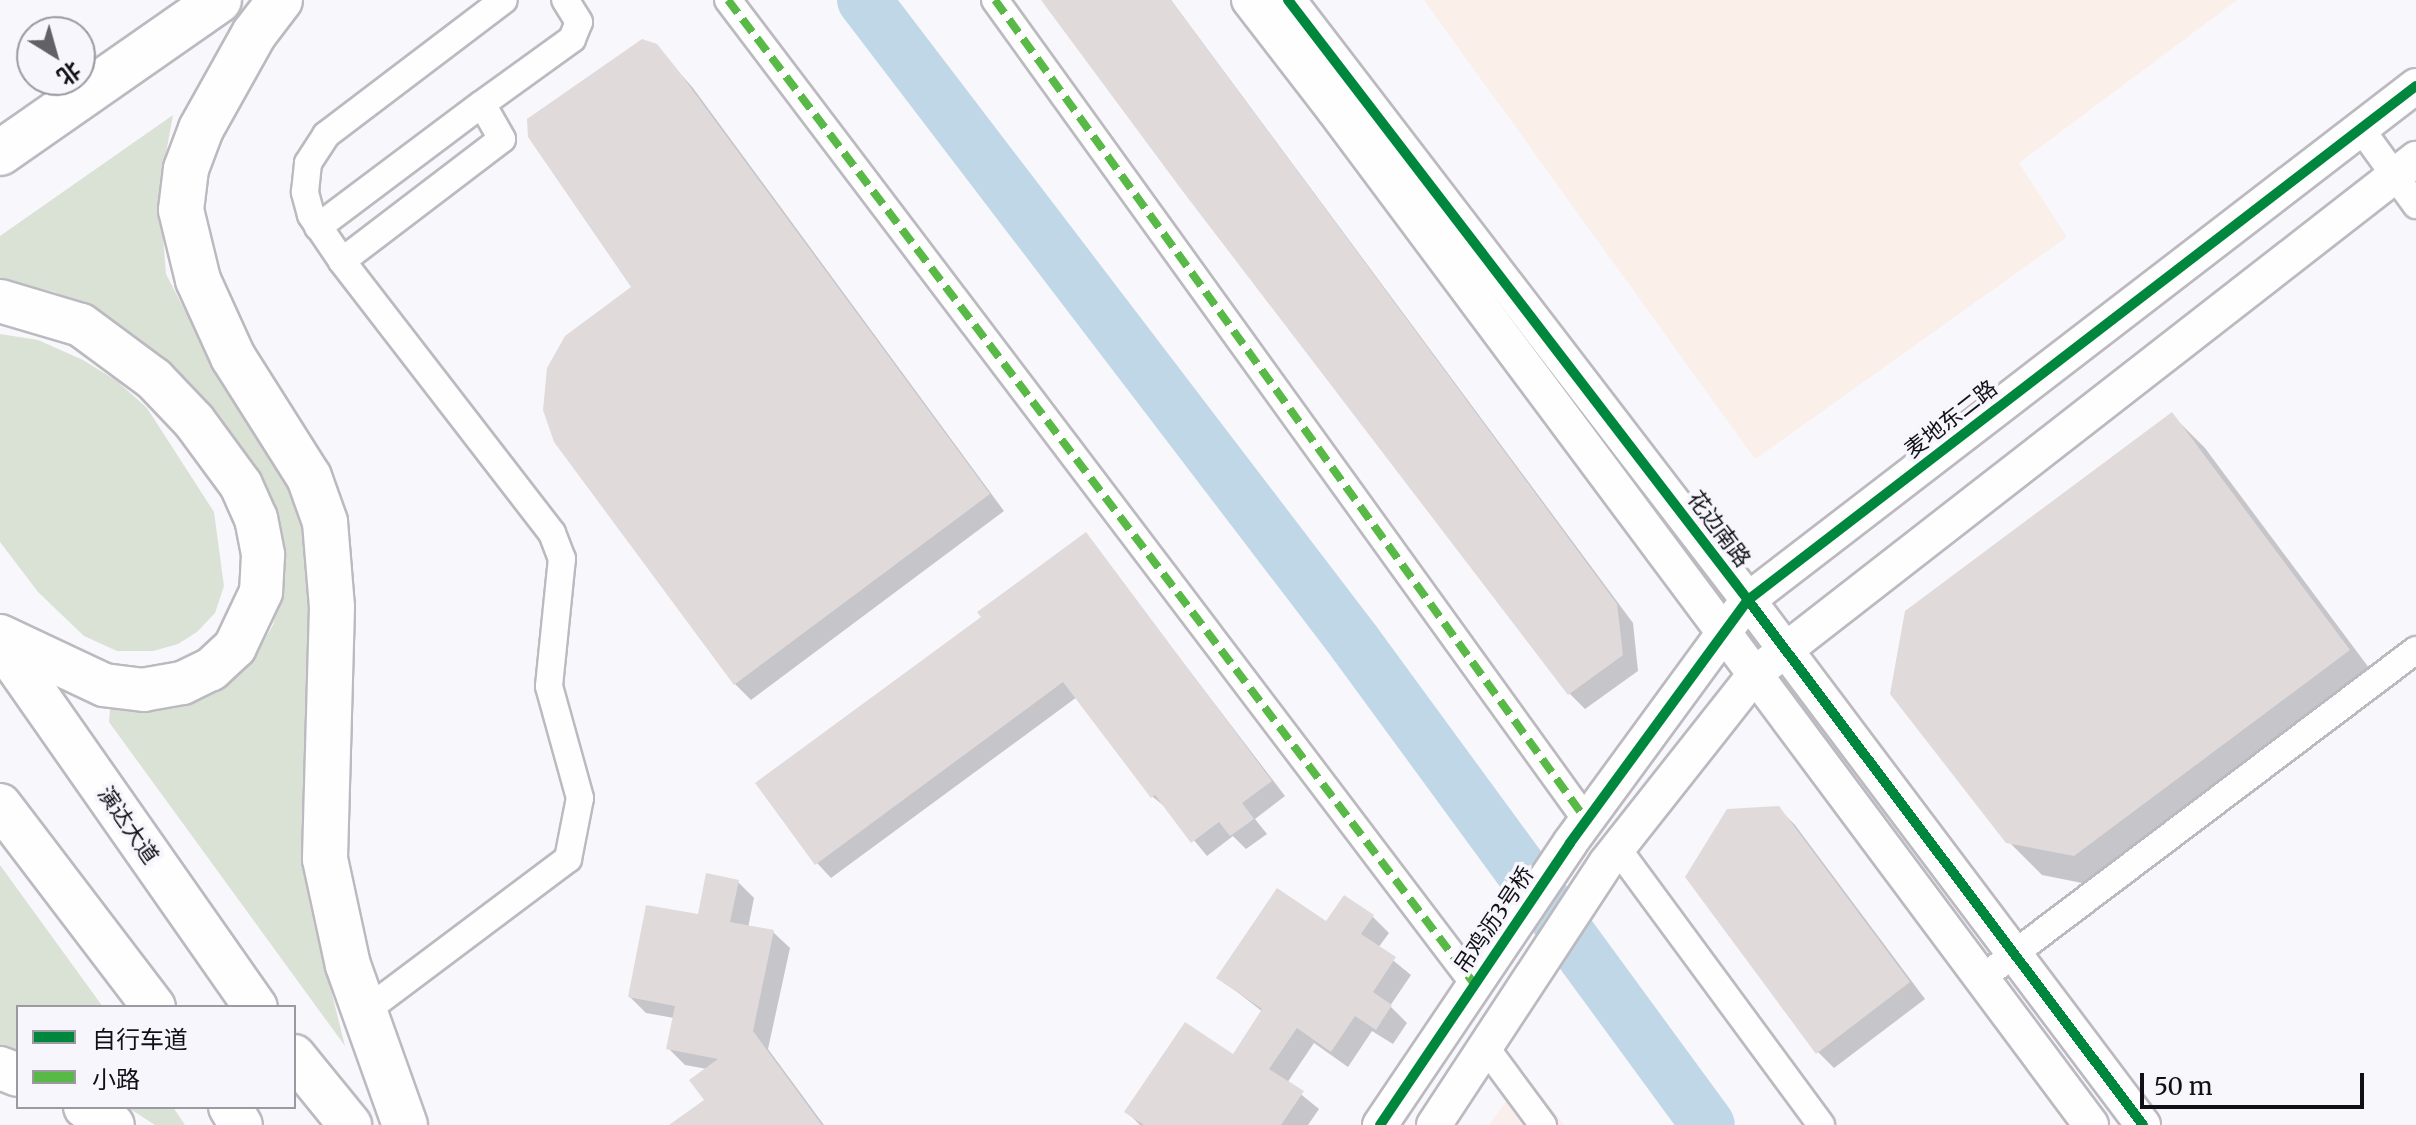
<!DOCTYPE html>
<meta charset="utf-8">
<style>
body{margin:0}
#map{position:relative;width:2416px;height:1125px;overflow:hidden;background:#f8f7fc;font-family:Merriweather,"Noto Sans SC",serif}
div>[style]{position:absolute}
[style*='--x']{left:calc(var(--x)*1px);top:calc(var(--y)*1px);width:calc(var(--w)*1px);rotate:calc(var(--a)*1deg)}
.commercial>*{inset:0;background:#fbefee}
.education>*{inset:0;background:#faefe9}
.green>*{inset:0;background:#dae2d6}
.shadow>*{inset:0;background:#0003}
.river>*{height:54px;margin:-27px;padding:0 27px;transform-origin:27px;border-radius:27px;background:#bfd7e6}
.building>*{inset:0;background:#e1dadb}
.roads{filter:drop-shadow(2px 0 #bcbac0) drop-shadow(-2px 0 #bcbac0) drop-shadow(0 2px #bcbac0) drop-shadow(0 -2px #bcbac0)}
.minor>*{height:26px;margin:-13px;padding:0 13px;transform-origin:13px;border-radius:13px;background:#fefeff}
.tertiary>*{height:34px;margin:-17px;padding:0 17px;transform-origin:17px;border-radius:17px;background:#fefeff}
.primary>*{height:42px;margin:-21px;padding:0 21px;transform-origin:21px;border-radius:21px;background:#fefeff}
.trunk>*{height:44px;margin:-22px;padding:0 22px;transform-origin:22px;border-radius:22px;background:#fefeff}
.quiet>*{height:8px;margin-top:-4px;transform-origin:0;background:repeating-linear-gradient(90deg,#58b947 0 16px,transparent 0 24px)}
.cycleway>*{height:10px;margin:-5px;padding:0 5px;transform-origin:5px;border-radius:5px;background:#00873e}
span{translate:-50% -50%;white-space:nowrap;text-align:center;line-height:1.15;-webkit-text-stroke:7px #f7f6fd;paint-order:stroke}
.street-label{font-size:22px;color:#111016}
.legend{position:absolute;left:16px;top:1005px;width:280px;height:104px;box-sizing:border-box;background:#f7f6fd;border:2px solid #9b9aa1;margin:0;padding:10px 14px;list-style:none;font-size:24px;color:#111016}
.legend li{display:flex;align-items:center;gap:16px;height:40px}
.legend b{width:40px;border:2px solid #9b9aa1}
.north{position:absolute;left:16px;top:16px;width:80px;height:80px;box-sizing:border-box;background:#f7f6fd;border:2px solid #9b9aa1;border-radius:50%;rotate:143deg;font-size:22px;font-weight:700;line-height:32px;text-align:center;color:#111016}
.north::after{content:'';display:block;margin:auto;width:28px;height:36px;background:#626166;clip-path:polygon(50% 0,100% 100%,50% 72%,0 100%)}
.scale{position:absolute;left:2140px;top:1073px;width:224px;height:36px;box-sizing:border-box;border:4px solid #111016;border-top:0;padding-left:10px;font-size:24px;line-height:28px;white-space:nowrap;color:#111016;-webkit-text-stroke:6px #f7f6fd;paint-order:stroke}
</style>
<div id="map">
<div class="commercial">
<div style="clip-path:polygon(1525px 1074px,1564px 1125px,1489px 1125px)"></div>
</div>
<div class="education">
<div style="clip-path:polygon(1424px 0,2237px 0,2019px 163px,2067px 237px,1755px 459px)"></div>
</div>
<div class="green">
<div style="clip-path:polygon(173px 115px,165px 159px,162px 223px,166px 274px,199px 338px,301px 505px,317px 682px,303px 771px,303px 836px,310px 906px,345px 1046px,109px 722px,110px 709px,156px 711px,205px 696px,255px 656px,273px 625px,280px 597px,282px 532px,242px 458px,180px 377px,115px 322px,54px 292px,0 279px,0 236px)"></div>
<div style="clip-path:polygon(0 334px,38px 340px,83px 360px,117px 381px,147px 408px,214px 512px,224px 586px,215px 613px,197px 632px,178px 644px,153px 651px,117px 651px,84px 636px,38px 592px,0 542px)"></div>
<div style="clip-path:polygon(0 865px,103px 1007px,18px 1007px,18px 1053px,0 1048px)"></div>
<div style="clip-path:polygon(127px 1107px,173px 1107px,185px 1125px,155px 1125px)"></div>
</div>
<div class="shadow">
<div style="clip-path:polygon(1043px 0,1171px 0,1633px 623px,1638px 671px,1585px 709px,1569px 693px)"></div>
<div style="clip-path:polygon(656px 46px,693px 88px,1004px 511px,751px 700px,735px 684px,634px 288px)"></div>
<div style="clip-path:polygon(2172px 415px,2205px 448px,2381px 684px,2107px 888px,2042px 875px,2008px 841px)"></div>
<div style="clip-path:polygon(1085px 534px,1285px 796px,1255px 819px,1267px 834px,1246px 849px,1233px 836px,1207px 856px,1169px 810px,1153px 797px,1077px 697px,831px 878px,817px 863px,983px 618px)"></div>
<div style="clip-path:polygon(1778px 808px,1795px 825px,1925px 999px,1834px 1068px,1818px 1052px)"></div>
<div style="clip-path:polygon(738px 882px,754px 898px,748px 928px,773px 932px,790px 948px,768px 1049px,824px 1125px,673px 1125px,707px 1100px,707px 1069px,685px 1065px,668px 1048px,674px 1018px,646px 1013px,630px 997px,699px 916px)"></div>
<div style="clip-path:polygon(1372px 916px,1389px 933px,1378px 948px,1411px 975px,1390px 1006px,1407px 1023px,1393px 1044px,1372px 1031px,1348px 1067px,1314px 1043px,1287px 1083px,1319px 1109px,1308px 1125px,1140px 1125px,1127px 1112px,1234px 1057px,1263px 1012px,1219px 978px,1327px 924px)"></div>
</div>
<div class="river">
<div style="--x:864;--y:0;--w:809;--a:52.63"></div>
<div style="--x:1355;--y:643;--w:597;--a:53.78"></div>
</div>
<div class="building">
<div style="clip-path:polygon(1041px 0,1171px 0,1617px 604px,1623px 655px,1568px 695px,1181px 189px)"></div>
<div style="clip-path:polygon(642px 39px,657px 44px,677px 69px,990px 494px,734px 685px,554px 442px,543px 410px,547px 368px,565px 336px,631px 287px,528px 137px,527px 119px)"></div>
<div style="clip-path:polygon(2172px 412px,2350px 650px,2074px 856px,2006px 843px,1890px 694px,1905px 611px)"></div>
<div style="clip-path:polygon(1086px 532px,1272px 781px,1242px 803px,1254px 819px,1230px 836px,1219px 822px,1191px 843px,1155px 795px,1151px 798px,1063px 682px,815px 865px,755px 783px,981px 617px,977px 612px)"></div>
<div style="clip-path:polygon(1779px 806px,1910px 982px,1816px 1054px,1685px 877px,1727px 809px)"></div>
<div style="clip-path:polygon(706px 873px,739px 880px,730px 922px,774px 930px,753px 1031px,822px 1125px,669px 1125px,704px 1100px,689px 1080px,718px 1059px,666px 1049px,675px 1006px,628px 997px,646px 905px,698px 914px)"></div>
<div style="clip-path:polygon(1277px 888px,1326px 921px,1344px 895px,1374px 915px,1361px 934px,1396px 957px,1373px 992px,1392px 1005px,1376px 1030px,1355px 1016px,1331px 1052px,1297px 1028px,1269px 1069px,1304px 1091px,1281px 1125px,1144px 1125px,1124px 1112px,1185px 1022px,1233px 1054px,1262px 1009px,1216px 978px)"></div>
</div>
<div class="roads">
<div class="minor">
<div style="--x:728;--y:0;--w:1236;--a:52.82"></div>
<div style="--x:995;--y:0;--w:1012;--a:54.21"></div>
<div style="--x:2361;--y:129;--w:94;--a:54.1"></div>
<div style="--x:318;--y:227;--w:205;--a:-36.9"></div>
<div style="--x:342;--y:261;--w:55;--a:-124"></div>
<div style="--x:311;--y:215;--w:24;--a:-105"></div>
<div style="--x:305;--y:192;--w:29;--a:-84"></div>
<div style="--x:308;--y:163;--w:33;--a:-57"></div>
<div style="--x:326;--y:135;--w:223;--a:-37.2"></div>
<div style="--x:1617;--y:848;--w:344;--a:53.6"></div>
<div style="--x:1982;--y:978;--w:544;--a:-37.08"></div>
<div style="--x:364;--y:1012;--w:255;--a:-36.9"></div>
<div style="--x:568;--y:859;--w:62;--a:-78.9"></div>
<div style="--x:580;--y:798;--w:116;--a:-105.5"></div>
<div style="--x:549;--y:686;--w:128;--a:-84.2"></div>
<div style="--x:562;--y:559;--w:28;--a:-111"></div>
<div style="--x:552;--y:533;--w:344;--a:-127.7"></div>
<div style="--x:342;--y:261;--w:201;--a:-37.3"></div>
<div style="--x:502;--y:139;--w:40;--a:-119.7"></div>
<div style="--x:482;--y:104;--w:111;--a:-35.8"></div>
<div style="--x:572;--y:39;--w:18;--a:-68"></div>
<div style="--x:579;--y:22;--w:26;--a:-122"></div>
<div style="--x:1486;--y:1048;--w:96;--a:53.5"></div>
</div>
<div class="tertiary">
<div style="--x:1249;--y:0;--w:139;--a:52.3"></div>
<div style="--x:1334;--y:110;--w:1266;--a:53.28"></div>
<div style="--x:1288;--y:0;--w:756;--a:52.52"></div>
<div style="--x:1748;--y:600;--w:657;--a:53.04"></div>
<div style="--x:1380;--y:1125;--w:340;--a:-56"></div>
<div style="--x:1570;--y:843;--w:301;--a:-53.8"></div>
<div style="--x:1748;--y:600;--w:843;--a:-37.58"></div>
<div style="--x:1434;--y:1125;--w:313;--a:-56.7"></div>
<div style="--x:1606;--y:863;--w:242;--a:-51.7"></div>
<div style="--x:1756;--y:673;--w:837;--a:-37.91"></div>
</div>
<div class="primary">
<div style="--x:0;--y:301;--w:84;--a:16.5"></div>
<div style="--x:81;--y:325;--w:91;--a:36.5"></div>
<div style="--x:154;--y:379;--w:58;--a:46.4"></div>
<div style="--x:194;--y:421;--w:79;--a:53.7"></div>
<div style="--x:241;--y:485;--w:36;--a:66"></div>
<div style="--x:256;--y:518;--w:38;--a:79"></div>
<div style="--x:263;--y:555;--w:37;--a:93"></div>
<div style="--x:261;--y:592;--w:61;--a:115.3"></div>
<div style="--x:235;--y:647;--w:33;--a:137"></div>
<div style="--x:211;--y:669;--w:32;--a:154"></div>
<div style="--x:182;--y:683;--w:39;--a:170"></div>
<div style="--x:144;--y:690;--w:40;--a:-172.9"></div>
<div style="--x:104;--y:685;--w:115;--a:-154.8"></div>
<div style="--x:0;--y:642;--w:446;--a:55"></div>
<div style="--x:0;--y:805;--w:254;--a:52.7"></div>
<div style="--x:294;--y:1056;--w:89;--a:50.9"></div>
<div style="--x:0;--y:1068;--w:19;--a:21"></div>
<div style="--x:85;--y:1107;--w:33;--a:33"></div>
<div style="--x:230;--y:1107;--w:21;--a:59"></div>
</div>
<div class="trunk">
<div style="--x:280;--y:0;--w:43;--a:127.4"></div>
<div style="--x:254;--y:34;--w:109;--a:119.2"></div>
<div style="--x:201;--y:129;--w:43;--a:110.6"></div>
<div style="--x:186;--y:169;--w:41;--a:97"></div>
<div style="--x:181;--y:210;--w:72;--a:76.3"></div>
<div style="--x:198;--y:280;--w:85;--a:65.6"></div>
<div style="--x:233;--y:357;--w:142;--a:57.7"></div>
<div style="--x:309;--y:477;--w:48;--a:70.4"></div>
<div style="--x:325;--y:522;--w:85;--a:85.3"></div>
<div style="--x:332;--y:607;--w:252;--a:91.6"></div>
<div style="--x:325;--y:859;--w:108;--a:77.8"></div>
<div style="--x:348;--y:965;--w:170;--a:70.4"></div>
<div style="--x:0;--y:153;--w:267;--a:-34.9"></div>
</div>
</div>
<div class="quiet">
<div style="--x:728;--y:0;--w:1236;--a:52.82"></div>
<div style="--x:995;--y:0;--w:1012;--a:54.21"></div>
</div>
<div class="cycleway">
<div style="--x:1288;--y:0;--w:756;--a:52.52"></div>
<div style="--x:1748;--y:600;--w:657;--a:53.04"></div>
<div style="--x:1380;--y:1125;--w:340;--a:-56"></div>
<div style="--x:1570;--y:843;--w:301;--a:-53.8"></div>
<div style="--x:1748;--y:600;--w:843;--a:-37.58"></div>
</div>
<div class="street-label">
<span style="left:1951px;top:419px;rotate:-38deg">麦地东二路</span>
<span style="left:1719px;top:529px;rotate:53deg">花边南路</span>
<span style="left:128px;top:825px;rotate:55deg">演达大道</span>
<span style="left:1494px;top:920px;rotate:-56deg">吊鸡沥3号桥</span>
</div>
<ul class="legend">
<li><b style="height:10px;background:#00873e"></b>自行车道</li>
<li><b style="height:10px;background:#58b947"></b>小路</li>
</ul>
<div class="north">北</div>
<div class="scale">50 m</div>
</div>
